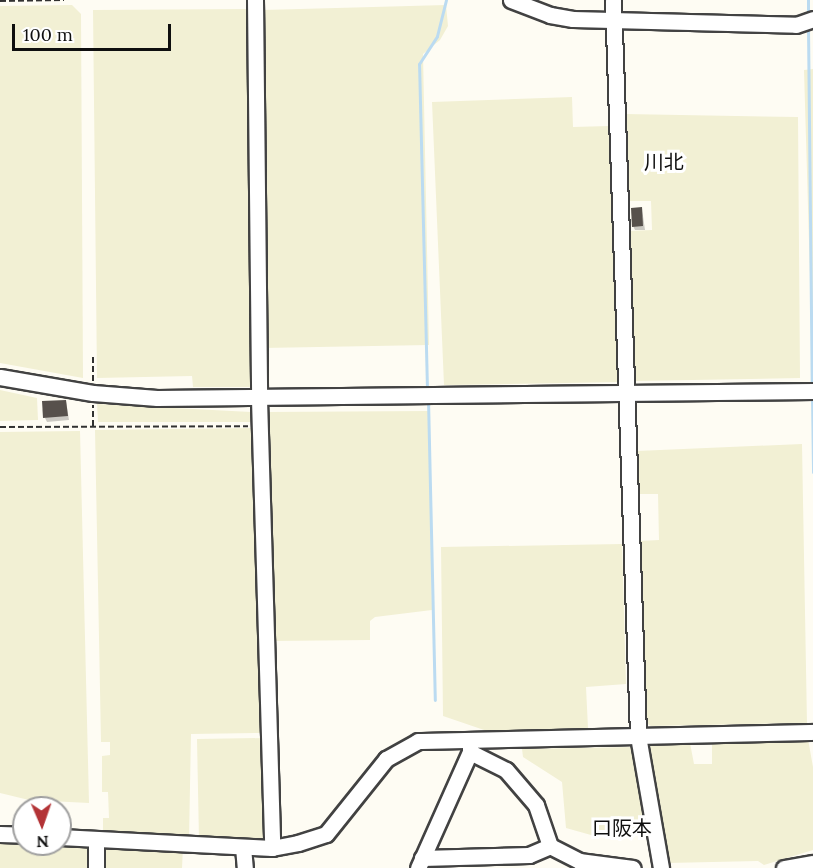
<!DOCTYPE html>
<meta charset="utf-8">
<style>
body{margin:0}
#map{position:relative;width:813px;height:868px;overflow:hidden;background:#fefcf3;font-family:Lora,"Noto Sans JP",serif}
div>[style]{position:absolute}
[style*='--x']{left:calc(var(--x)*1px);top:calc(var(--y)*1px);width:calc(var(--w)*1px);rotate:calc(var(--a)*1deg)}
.farmland>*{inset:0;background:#f2f0d4}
.shadow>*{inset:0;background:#0003}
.stream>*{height:3px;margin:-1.5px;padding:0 1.5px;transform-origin:1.5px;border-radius:1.5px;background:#bbdbf1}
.building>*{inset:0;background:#57514c}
.path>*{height:2px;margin-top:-1px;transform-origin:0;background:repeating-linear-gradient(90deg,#313131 0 6px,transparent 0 9px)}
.roads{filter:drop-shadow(2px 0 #424242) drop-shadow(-2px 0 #424242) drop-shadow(0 2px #424242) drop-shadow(0 -2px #424242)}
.minor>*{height:15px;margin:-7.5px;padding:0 7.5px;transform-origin:7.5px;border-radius:7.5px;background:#fff}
span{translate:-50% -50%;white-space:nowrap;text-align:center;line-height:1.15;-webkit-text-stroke:6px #fff;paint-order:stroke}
.quarter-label{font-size:20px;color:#0f0f0f}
.north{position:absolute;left:12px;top:796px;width:60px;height:60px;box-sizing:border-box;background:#fff;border:2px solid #9f9f9f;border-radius:50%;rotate:178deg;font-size:16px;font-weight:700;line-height:24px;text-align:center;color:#0f0f0f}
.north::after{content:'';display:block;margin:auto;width:21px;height:27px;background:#b33336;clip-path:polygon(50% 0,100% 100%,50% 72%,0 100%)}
.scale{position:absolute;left:12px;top:24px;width:159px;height:27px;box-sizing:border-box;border:3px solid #0f0f0f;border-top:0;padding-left:8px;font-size:18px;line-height:21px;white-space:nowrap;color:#0f0f0f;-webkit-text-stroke:4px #fff;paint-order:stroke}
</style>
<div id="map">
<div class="farmland">
<div style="clip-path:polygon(72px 5px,81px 14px,83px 378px,0 363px,0 6px)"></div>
<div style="clip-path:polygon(446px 5px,448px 26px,440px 40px,423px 54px,429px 345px,263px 348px,263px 10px)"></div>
<div style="clip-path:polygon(246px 9px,255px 387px,193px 387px,192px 376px,97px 378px,93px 10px)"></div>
<div style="clip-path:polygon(813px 69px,813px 378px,804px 70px)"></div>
<div style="clip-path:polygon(572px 97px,573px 127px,609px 126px,620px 382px,444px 385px,432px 102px)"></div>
<div style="clip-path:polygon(625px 114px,798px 117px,800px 378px,635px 381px,629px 231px,652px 230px,651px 201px,628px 201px)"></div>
<div style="clip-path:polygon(0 390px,37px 398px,38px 420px,0 421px)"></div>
<div style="clip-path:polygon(97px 404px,251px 412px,251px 422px,98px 422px)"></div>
<div style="clip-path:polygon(429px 411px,432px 610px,375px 617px,370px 621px,370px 640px,272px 641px,266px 412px)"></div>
<div style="clip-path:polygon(254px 428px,262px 733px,191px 734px,189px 839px,103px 834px,103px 818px,109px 818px,108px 792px,102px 792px,102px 756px,110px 755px,110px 742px,101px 742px,95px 430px)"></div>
<div style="clip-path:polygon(80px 431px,89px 803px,29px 800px,0 793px,0 432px)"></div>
<div style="clip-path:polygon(802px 444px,807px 723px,651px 726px,643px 721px,639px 541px,659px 540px,658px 494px,638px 494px,637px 451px)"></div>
<div style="clip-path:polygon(622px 544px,626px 684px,586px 687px,588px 728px,487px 731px,443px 716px,441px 547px)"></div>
<div style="clip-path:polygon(263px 738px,268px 844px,199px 840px,197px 739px)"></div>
<div style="clip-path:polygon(808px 739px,813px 767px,813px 850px,764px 865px,758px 861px,667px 863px,650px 744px,690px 743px,694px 764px,712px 764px,712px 742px)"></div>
<div style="clip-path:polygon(633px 747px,645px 833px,591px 835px,566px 828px,562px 782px,523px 757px,522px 749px)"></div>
<div style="clip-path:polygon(0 841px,89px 842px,88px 868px,0 868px)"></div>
<div style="clip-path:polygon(107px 845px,183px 847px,182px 868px,103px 868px,102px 848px)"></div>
</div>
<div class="shadow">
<div style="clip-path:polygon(642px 209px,645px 230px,635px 230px,633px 226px)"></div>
<div style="clip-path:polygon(66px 401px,69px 420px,47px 422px,45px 418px)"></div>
</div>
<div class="stream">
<div style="--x:808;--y:0;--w:14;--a:90"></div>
<div style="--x:808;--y:27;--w:359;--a:89.4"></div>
<div style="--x:427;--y:389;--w:325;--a:-91.4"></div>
<div style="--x:419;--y:64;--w:33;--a:-57"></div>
<div style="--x:437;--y:36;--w:37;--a:-76"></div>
<div style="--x:812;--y:396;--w:76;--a:89.2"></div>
<div style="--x:428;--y:399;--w:301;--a:88.7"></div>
</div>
<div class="building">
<div style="clip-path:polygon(642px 207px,643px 226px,632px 227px,631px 208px)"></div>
<div style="clip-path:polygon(66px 400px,68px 416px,43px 418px,42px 401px)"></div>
</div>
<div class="path">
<div style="--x:0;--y:1;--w:64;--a:-0.9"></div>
<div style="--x:93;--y:381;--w:25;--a:-90"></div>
<div style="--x:93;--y:426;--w:21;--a:-90"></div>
<div style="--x:0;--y:427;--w:248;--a:-0.2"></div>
</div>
<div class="roads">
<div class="minor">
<div style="--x:255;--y:0;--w:399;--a:89.4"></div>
<div style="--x:259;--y:399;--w:449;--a:88.3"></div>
<div style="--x:511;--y:0;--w:42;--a:21"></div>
<div style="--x:550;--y:15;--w:23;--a:10"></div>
<div style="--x:573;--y:19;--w:223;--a:1.5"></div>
<div style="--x:796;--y:25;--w:18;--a:-19"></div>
<div style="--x:613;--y:0;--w:736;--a:88.05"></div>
<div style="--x:638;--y:736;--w:134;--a:80.1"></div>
<div style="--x:0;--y:377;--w:94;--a:9.8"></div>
<div style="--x:93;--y:393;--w:64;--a:4.5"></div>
<div style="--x:157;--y:398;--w:656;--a:-0.61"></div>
<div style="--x:470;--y:752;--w:40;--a:26.6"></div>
<div style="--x:506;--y:770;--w:46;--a:49.4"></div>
<div style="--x:536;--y:805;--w:43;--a:71.1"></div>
<div style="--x:550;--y:846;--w:33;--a:27"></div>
<div style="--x:579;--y:861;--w:54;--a:7.4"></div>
<div style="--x:0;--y:834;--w:24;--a:2"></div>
<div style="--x:60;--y:837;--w:212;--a:3"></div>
<div style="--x:272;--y:848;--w:26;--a:-11"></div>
<div style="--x:298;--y:843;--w:29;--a:-18"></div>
<div style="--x:326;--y:834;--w:96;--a:-51.3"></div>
<div style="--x:386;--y:759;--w:37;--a:-29"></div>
<div style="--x:418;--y:741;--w:395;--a:-1.3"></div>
<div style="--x:96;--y:839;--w:29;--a:90"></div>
<div style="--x:243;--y:847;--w:21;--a:85"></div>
<div style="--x:422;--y:858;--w:107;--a:-1.6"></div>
<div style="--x:529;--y:855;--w:23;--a:-23"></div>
<div style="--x:418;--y:868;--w:127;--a:-65.9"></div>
<div style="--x:470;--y:752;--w:10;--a:-90"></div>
<div style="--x:784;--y:868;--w:29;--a:-10"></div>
</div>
</div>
<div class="quarter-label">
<span style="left:664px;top:161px">川北</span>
<span style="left:622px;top:827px">口阪本</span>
</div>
<div class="north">N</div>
<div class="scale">100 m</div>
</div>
